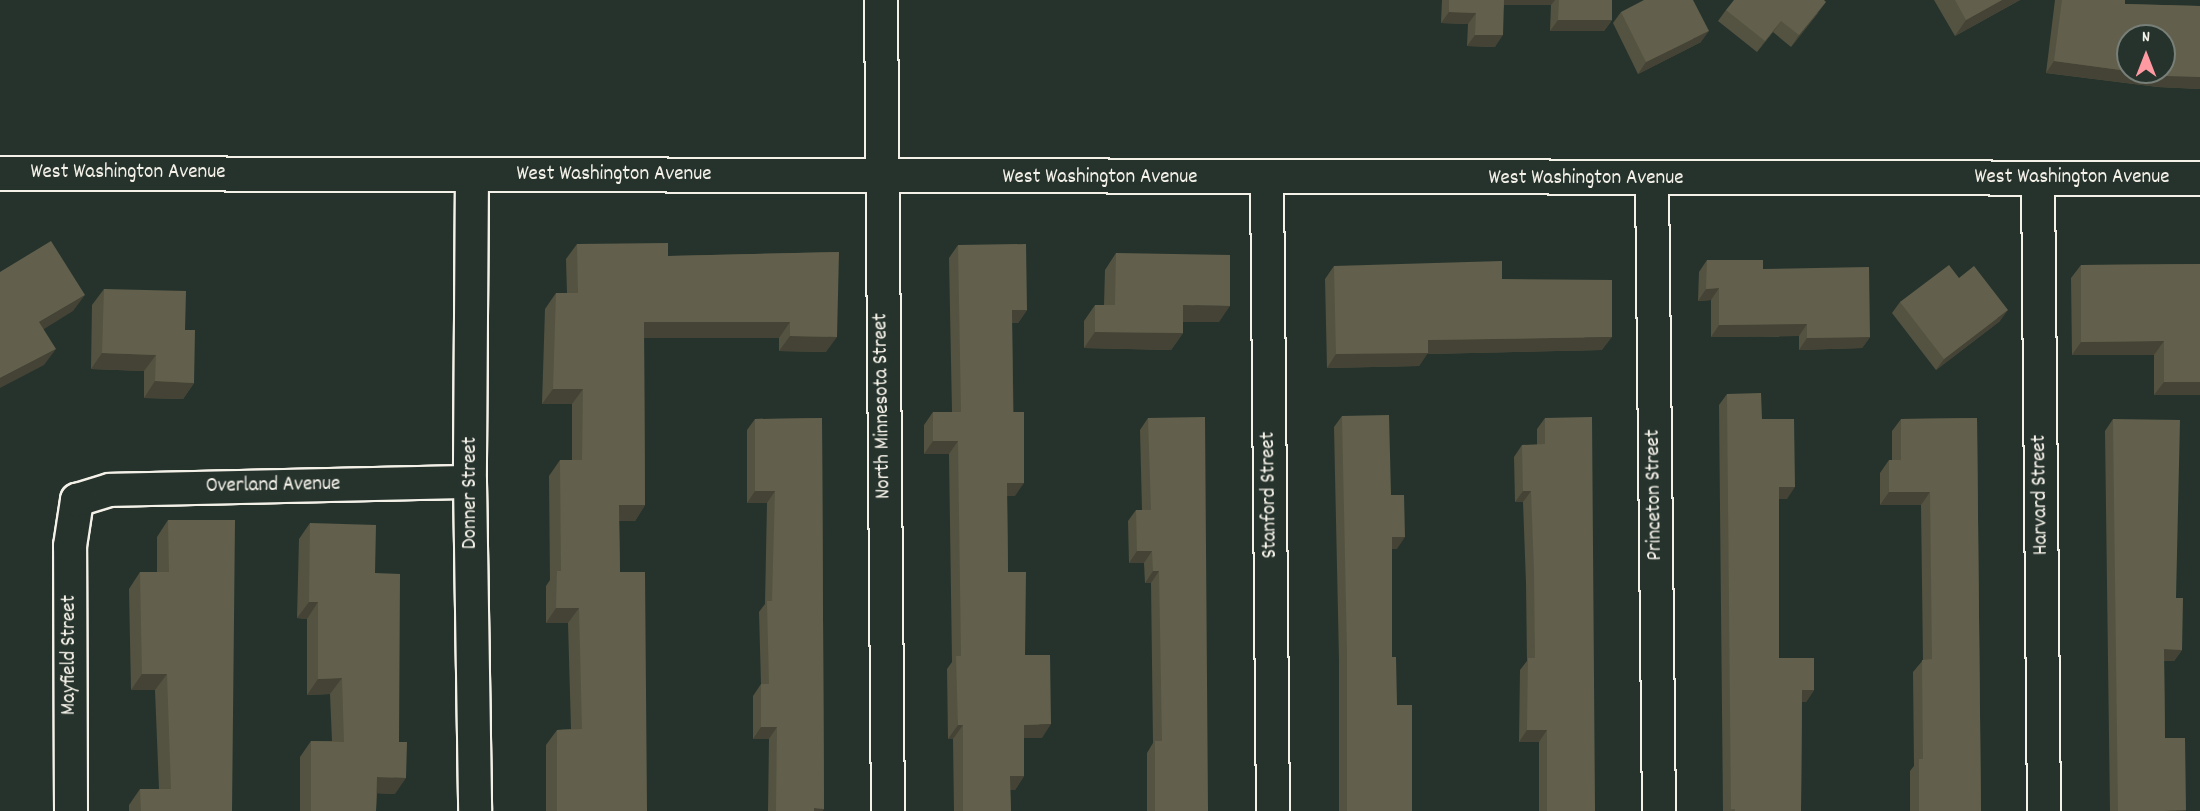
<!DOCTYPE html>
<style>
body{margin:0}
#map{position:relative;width:2200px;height:811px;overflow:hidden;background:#26332d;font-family:Dekko,sans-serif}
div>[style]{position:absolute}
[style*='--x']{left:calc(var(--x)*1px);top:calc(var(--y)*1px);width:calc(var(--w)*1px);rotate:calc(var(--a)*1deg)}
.roads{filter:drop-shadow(2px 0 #f4f1e8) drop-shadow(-2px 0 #f4f1e8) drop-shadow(0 2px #f4f1e8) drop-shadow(0 -2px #f4f1e8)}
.street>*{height:32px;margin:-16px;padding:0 16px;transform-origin:16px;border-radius:16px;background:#26332d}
.secondary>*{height:33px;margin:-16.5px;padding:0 16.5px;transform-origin:16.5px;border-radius:16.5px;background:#26332d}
.wall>*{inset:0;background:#545341}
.shaded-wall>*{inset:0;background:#454335}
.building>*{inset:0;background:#62604c}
span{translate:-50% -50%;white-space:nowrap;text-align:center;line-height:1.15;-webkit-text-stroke:5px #26332d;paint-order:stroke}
.street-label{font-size:21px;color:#f4f1e8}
.north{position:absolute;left:2116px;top:24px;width:60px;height:60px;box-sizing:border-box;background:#26332d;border:2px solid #787f78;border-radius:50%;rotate:0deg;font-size:16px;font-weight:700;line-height:24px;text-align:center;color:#f4f1e8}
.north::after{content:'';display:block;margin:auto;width:21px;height:27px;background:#ff9aa2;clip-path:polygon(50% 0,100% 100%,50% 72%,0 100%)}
</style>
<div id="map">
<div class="roads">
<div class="street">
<div style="--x:881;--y:0;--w:811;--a:89.51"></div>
<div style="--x:472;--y:174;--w:308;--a:90.4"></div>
<div style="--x:470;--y:482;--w:329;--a:89.1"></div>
<div style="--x:2038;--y:178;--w:633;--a:89.46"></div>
<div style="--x:1267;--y:179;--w:632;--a:89.46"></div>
<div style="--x:1652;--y:179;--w:632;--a:89.37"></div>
<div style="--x:71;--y:811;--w:265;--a:-90.2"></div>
<div style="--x:70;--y:546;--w:47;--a:-81.3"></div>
<div style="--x:77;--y:500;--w:34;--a:-17"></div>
<div style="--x:110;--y:490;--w:360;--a:-1.3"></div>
</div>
<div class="secondary">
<div style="--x:0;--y:173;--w:2200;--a:0.13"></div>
</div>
</div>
<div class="wall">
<div style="clip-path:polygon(1442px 0,1612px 0,1612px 20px,1604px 31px,1550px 31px,1551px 5px,1504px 5px,1495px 47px,1467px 46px,1468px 24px,1441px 23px)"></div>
<div style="clip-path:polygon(1934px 0,2020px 0,1955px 36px)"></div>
<div style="clip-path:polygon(2055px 0,2125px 0,2125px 4px,2200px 6px,2200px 89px,2158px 87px,2046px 73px)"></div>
<div style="clip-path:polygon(1726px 10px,1818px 13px,1791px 47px,1773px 32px,1757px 52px,1718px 21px)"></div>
<div style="clip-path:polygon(1621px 12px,1701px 42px,1638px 74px,1613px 23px)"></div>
<div style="clip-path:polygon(577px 244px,668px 256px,839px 252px,826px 352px,779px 351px,779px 338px,644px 338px,645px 505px,635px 521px,619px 521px,620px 572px,647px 811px,546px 811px,546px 745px,557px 730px,571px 729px,568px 623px,546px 623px,546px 586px,550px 580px,549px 476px,560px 460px,572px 460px,572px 404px,542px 404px,545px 309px,556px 293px,567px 293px,566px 259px)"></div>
<div style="clip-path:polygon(958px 245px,1027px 310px,1018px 323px,1012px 323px,1015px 496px,1007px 496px,1008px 572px,1042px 738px,1024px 738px,1024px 776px,1015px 790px,1010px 790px,1011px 811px,954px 811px,953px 739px,948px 739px,947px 669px,952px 662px,949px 454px,924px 454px,924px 425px,933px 412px,952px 412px,949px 258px)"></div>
<div style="clip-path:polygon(1116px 253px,1219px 322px,1183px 322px,1183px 333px,1171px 350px,1084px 348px,1084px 321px,1095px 305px,1104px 305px,1105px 270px)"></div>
<div style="clip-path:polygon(1707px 260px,1763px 269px,1870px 337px,1862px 348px,1799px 350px,1799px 336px,1711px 337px,1711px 300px,1698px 301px,1699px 272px)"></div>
<div style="clip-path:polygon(2200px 264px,2200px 395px,2154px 395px,2154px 355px,2072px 355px,2071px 278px,2081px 265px)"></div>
<div style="clip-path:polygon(1334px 266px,1502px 279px,1602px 350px,1427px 354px,1419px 366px,1327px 368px,1325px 279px)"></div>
<div style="clip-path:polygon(1959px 278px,2000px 321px,1936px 370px,1892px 313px,1900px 302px)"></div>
<div style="clip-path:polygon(104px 289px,185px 330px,194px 383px,183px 399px,144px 398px,144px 371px,91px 369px,92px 305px)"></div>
<div style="clip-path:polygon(1727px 394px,1762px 419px,1787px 499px,1779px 499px,1779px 658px,1814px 690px,1806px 702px,1802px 702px,1801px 811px,1723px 811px,1719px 405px)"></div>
<div style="clip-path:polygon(1342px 416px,1391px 495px,1397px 549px,1392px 549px,1392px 657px,1397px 705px,1412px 811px,1339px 811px,1339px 660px,1334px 427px)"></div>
<div style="clip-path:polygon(822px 418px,824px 809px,822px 811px,768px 811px,769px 739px,753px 739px,753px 696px,761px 684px,759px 612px,765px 604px,767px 503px,747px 503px,747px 430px,755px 419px)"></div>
<div style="clip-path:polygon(1148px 418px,1208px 811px,1147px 811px,1147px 753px,1153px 743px,1151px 583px,1145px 583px,1144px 563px,1129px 563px,1128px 521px,1136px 510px,1142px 510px,1140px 430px)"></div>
<div style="clip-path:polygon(1545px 418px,1595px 811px,1539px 811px,1539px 742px,1519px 742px,1520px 670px,1527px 661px,1526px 583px,1523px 502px,1515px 502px,1514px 457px,1522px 445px,1537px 445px,1537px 429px)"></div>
<div style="clip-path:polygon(1977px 418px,1981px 811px,1910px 811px,1910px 771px,1914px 766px,1913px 672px,1923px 660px,1921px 505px,1880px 505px,1880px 473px,1889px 460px,1892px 460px,1892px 431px,1901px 419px)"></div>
<div style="clip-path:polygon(2113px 419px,2176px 598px,2182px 650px,2174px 661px,2164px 661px,2165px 738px,2186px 810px,2185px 811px,2110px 811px,2105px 431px)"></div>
<div style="clip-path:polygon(168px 520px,232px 811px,129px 811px,129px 805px,140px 789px,159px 789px,155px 690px,131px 690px,129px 589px,140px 572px,157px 572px,157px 537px)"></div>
<div style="clip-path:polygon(310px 523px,375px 573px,395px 794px,377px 793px,376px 811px,300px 811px,300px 757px,311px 741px,332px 741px,330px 694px,307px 695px,307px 619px,297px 618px,299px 539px)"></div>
</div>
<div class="shaded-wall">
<div style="clip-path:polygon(1500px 0,1555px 0,1551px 5px,1496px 5px)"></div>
<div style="clip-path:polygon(2002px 0,2020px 0,1955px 36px,1966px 20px)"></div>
<div style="clip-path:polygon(1826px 2px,1818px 13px,1791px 47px,1799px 35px)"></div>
<div style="clip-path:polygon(1449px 12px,1476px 13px,1468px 24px,1441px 23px)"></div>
<div style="clip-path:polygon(1558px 20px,1612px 20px,1604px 31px,1550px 31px)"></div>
<div style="clip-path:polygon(1781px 21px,1773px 32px,1757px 52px,1765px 41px)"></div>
<div style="clip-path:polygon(1709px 31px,1701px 42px,1638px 74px,1646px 62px)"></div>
<div style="clip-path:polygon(1475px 35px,1503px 35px,1495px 47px,1467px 46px)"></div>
<div style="clip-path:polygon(2054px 61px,2128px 71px,2128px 72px,2200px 77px,2200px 89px,2158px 87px,2046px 73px)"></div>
<div style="clip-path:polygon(1719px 288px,1711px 300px,1698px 301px,1706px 289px)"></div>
<div style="clip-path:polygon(85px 295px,73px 311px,28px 339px,39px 322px)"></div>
<div style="clip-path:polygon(1183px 305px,1230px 306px,1219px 322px,1172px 322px)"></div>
<div style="clip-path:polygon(1012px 310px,1027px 310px,1018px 323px,1003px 323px)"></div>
<div style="clip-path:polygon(2008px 310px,2000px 321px,1936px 370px,1944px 359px)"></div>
<div style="clip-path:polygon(644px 322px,790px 322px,779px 338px,633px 338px)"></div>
<div style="clip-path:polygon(1807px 324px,1799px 336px,1711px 337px,1719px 325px)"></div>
<div style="clip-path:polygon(1095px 332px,1183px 333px,1171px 350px,1084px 348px)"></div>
<div style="clip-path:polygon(790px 336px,837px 337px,826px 352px,779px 351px)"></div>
<div style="clip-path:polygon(1612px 337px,1602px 350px,1427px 354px,1419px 366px,1327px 368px,1336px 354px,1428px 340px)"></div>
<div style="clip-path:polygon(1870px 337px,1862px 348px,1799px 350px,1807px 338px)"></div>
<div style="clip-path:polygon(2164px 341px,2154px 355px,2072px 355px,2081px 342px)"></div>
<div style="clip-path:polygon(56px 349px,44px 365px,0 388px,0 378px)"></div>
<div style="clip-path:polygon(102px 353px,156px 355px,144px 371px,91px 369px)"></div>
<div style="clip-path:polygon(155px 381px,194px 383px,183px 399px,144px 398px)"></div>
<div style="clip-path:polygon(2164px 382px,2200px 382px,2200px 395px,2154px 395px)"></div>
<div style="clip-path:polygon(553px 389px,583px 389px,572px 404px,542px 404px)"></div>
<div style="clip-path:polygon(933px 441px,958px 441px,949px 454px,924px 454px)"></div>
<div style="clip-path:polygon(1007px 483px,1024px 483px,1015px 496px,998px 496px)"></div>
<div style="clip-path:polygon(1779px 487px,1795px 487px,1787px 499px,1771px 499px)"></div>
<div style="clip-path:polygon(755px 491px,775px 491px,767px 503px,747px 503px)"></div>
<div style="clip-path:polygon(1523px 491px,1531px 491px,1523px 502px,1515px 502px)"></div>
<div style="clip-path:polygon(1889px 492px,1930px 492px,1921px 505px,1880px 505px)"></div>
<div style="clip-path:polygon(619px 505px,645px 505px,635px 521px,608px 521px)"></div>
<div style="clip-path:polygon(1392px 537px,1405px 537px,1397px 549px,1384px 549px)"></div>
<div style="clip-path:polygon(1137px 551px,1152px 551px,1144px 563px,1129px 563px)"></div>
<div style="clip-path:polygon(1153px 571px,1159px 571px,1151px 583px,1145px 583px)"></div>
<div style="clip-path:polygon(309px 602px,318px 602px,307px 619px,297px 618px)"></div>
<div style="clip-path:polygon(556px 608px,579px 608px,568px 623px,546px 623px)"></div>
<div style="clip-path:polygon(2164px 649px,2182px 650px,2174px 661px,2156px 661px)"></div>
<div style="clip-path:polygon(142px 674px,167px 674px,155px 690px,131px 690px)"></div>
<div style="clip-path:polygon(342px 678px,330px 694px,307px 695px,318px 679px)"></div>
<div style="clip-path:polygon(1802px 690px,1814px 690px,1806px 702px,1794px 702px)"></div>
<div style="clip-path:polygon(1051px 724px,1042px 738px,1015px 738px,1024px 725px)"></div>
<div style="clip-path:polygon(958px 725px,963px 725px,953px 739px,948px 739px)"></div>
<div style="clip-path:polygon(761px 727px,777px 727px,769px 739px,753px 739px)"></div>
<div style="clip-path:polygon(1527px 730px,1547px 730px,1539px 742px,1519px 742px)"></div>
<div style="clip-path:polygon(1010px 776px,1024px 776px,1015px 790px,1001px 790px)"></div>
<div style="clip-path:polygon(377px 777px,406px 778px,395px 794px,366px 793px)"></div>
<div style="clip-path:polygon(814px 808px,824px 809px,822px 811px,813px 811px)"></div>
<div style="clip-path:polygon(2164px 810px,2186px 810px,2185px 811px,2163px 811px)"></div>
</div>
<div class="building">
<div style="clip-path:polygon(1449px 0,1504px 0,1503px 35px,1475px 35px,1476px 13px,1449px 12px)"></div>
<div style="clip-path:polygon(1559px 0,1612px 0,1612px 20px,1558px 20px)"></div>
<div style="clip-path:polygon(1644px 0,1693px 0,1709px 31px,1646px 62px,1621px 12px)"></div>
<div style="clip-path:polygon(1734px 0,1824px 0,1826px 2px,1799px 35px,1781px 21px,1765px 41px,1726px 10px)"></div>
<div style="clip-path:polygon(1955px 0,2002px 0,1966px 20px)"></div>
<div style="clip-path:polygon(2062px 0,2125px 0,2125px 4px,2200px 6px,2200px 77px,2166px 76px,2136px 72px,2164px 72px,2164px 36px,2128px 36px,2128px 71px,2054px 61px)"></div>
<div style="clip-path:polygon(51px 241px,85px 295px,39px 322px,56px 349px,0 378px,0 272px)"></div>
<div style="clip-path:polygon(668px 243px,668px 256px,839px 252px,837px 337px,790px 336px,790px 322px,644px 322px,645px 505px,619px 505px,620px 572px,645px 572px,647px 811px,557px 811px,557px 730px,582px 729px,579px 608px,556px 608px,557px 571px,561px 571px,560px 460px,582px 460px,583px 389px,553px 389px,556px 293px,578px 293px,577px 244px)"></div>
<div style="clip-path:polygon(1026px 244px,1027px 310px,1012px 310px,1013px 412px,1024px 412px,1024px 483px,1007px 483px,1008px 572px,1026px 572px,1025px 655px,1050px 655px,1051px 724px,1024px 725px,1024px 776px,1010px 776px,1011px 811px,963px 811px,963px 725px,958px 725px,956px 656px,961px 656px,958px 441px,933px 441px,933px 412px,961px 412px,958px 245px)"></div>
<div style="clip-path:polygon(1116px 253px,1230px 255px,1230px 306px,1183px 305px,1183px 333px,1095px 332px,1095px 305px,1115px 305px)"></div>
<div style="clip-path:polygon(1707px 260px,1763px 260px,1763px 269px,1869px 267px,1870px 337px,1807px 338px,1807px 324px,1719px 325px,1719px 288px,1706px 289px)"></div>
<div style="clip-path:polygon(1502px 261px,1502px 279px,1612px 280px,1612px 337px,1428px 340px,1428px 353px,1336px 354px,1334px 266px)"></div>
<div style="clip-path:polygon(2200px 264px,2200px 382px,2164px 382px,2164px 341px,2081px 342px,2081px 265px)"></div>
<div style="clip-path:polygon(1949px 265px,1959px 278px,1974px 266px,2008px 310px,1944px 359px,1900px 302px)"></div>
<div style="clip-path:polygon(104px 289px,186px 291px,185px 330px,195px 330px,194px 383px,155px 381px,156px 355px,102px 353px)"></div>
<div style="clip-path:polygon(1761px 393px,1762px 419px,1794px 419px,1795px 487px,1779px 487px,1779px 658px,1814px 658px,1814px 690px,1802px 690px,1801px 811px,1735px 811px,1735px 809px,1731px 809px,1727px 394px)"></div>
<div style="clip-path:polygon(1389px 415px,1391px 495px,1404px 495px,1405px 537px,1392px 537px,1392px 657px,1396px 657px,1397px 705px,1412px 705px,1412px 811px,1347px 811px,1347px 649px,1342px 416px)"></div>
<div style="clip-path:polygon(1205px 417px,1208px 811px,1155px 811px,1155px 741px,1162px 741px,1159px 571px,1153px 571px,1152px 551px,1137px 551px,1136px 510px,1151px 510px,1148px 418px)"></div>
<div style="clip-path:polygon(1592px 417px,1595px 811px,1547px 811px,1547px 730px,1527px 730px,1528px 658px,1535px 658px,1534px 571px,1531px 491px,1523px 491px,1522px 445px,1545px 444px,1545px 418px)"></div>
<div style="clip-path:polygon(822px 418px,824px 809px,814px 808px,814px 811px,776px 811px,777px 727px,761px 727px,761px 684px,769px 684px,767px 601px,772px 601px,775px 491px,755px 491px,755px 419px)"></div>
<div style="clip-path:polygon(1977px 418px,1981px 811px,1919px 811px,1919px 759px,1923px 759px,1922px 660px,1932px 659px,1930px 492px,1889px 492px,1889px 460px,1901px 460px,1901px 419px)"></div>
<div style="clip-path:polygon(2113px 419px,2180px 420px,2176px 598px,2183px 598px,2182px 650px,2164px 649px,2165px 738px,2185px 738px,2186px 810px,2164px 811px,2118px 811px)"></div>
<div style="clip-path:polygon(168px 520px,235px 520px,232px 811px,141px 811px,140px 789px,171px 789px,167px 674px,142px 674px,140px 572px,169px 572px)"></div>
<div style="clip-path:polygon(310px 523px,376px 525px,375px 573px,400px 574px,399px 742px,407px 742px,406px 778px,377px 777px,376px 811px,311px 811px,311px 741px,344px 742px,342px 678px,318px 679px,318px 602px,309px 602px)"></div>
</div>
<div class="street-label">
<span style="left:128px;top:173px">West Washington Avenue</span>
<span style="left:614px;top:175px">West Washington Avenue</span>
<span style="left:1100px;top:178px">West Washington Avenue</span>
<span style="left:2072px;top:178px">West Washington Avenue</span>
<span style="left:1586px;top:179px">West Washington Avenue</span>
<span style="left:883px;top:406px;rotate:-91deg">North Minnesota Street</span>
<span style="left:273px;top:486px;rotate:-1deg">Overland Avenue</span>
<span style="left:471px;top:493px;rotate:-90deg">Donner Street</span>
<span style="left:1270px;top:495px;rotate:-91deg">Stanford Street</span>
<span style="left:1655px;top:495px;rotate:-91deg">Princeton Street</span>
<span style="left:2041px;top:495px;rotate:-91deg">Harvard Street</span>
<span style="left:70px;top:655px;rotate:-90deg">Mayfield Street</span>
</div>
<div class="north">N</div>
</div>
